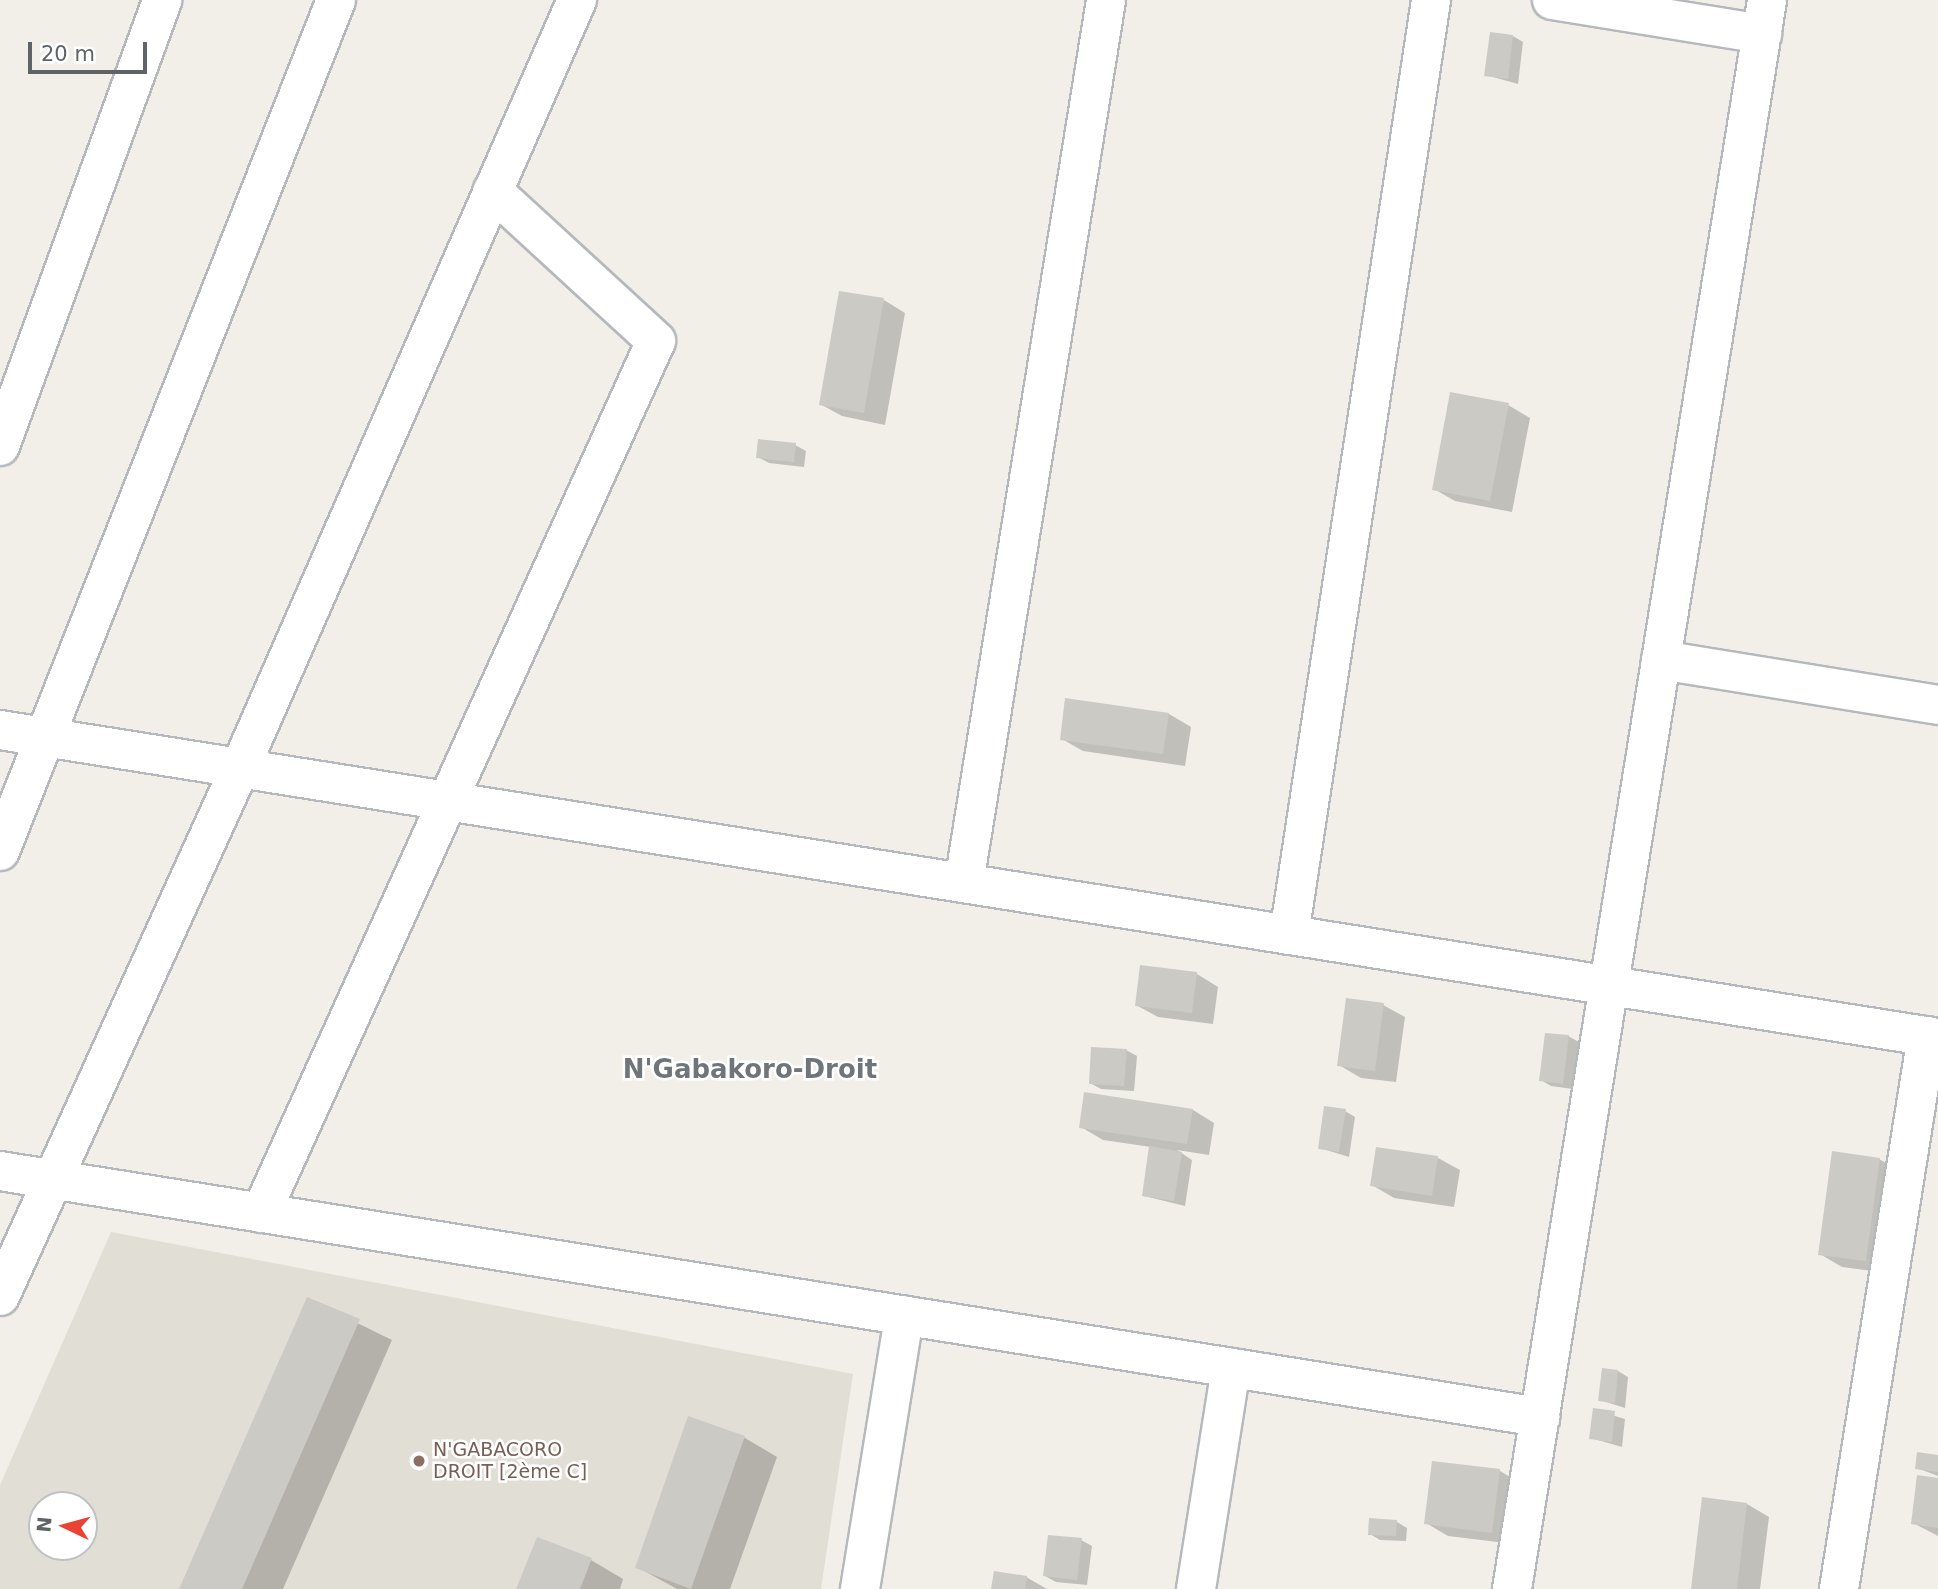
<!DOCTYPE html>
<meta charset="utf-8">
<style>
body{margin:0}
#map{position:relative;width:1938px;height:1589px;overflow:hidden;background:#f1efe8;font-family:"DejaVu Sans",sans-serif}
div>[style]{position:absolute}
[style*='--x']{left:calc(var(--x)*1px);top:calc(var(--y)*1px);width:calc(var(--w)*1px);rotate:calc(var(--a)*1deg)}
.education>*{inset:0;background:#e1ded6}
.shadow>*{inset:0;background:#0003}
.building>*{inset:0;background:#cccac5}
.roads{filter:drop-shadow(2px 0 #b5b8bc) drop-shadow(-2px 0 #b5b8bc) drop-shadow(0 2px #b5b8bc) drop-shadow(0 -2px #b5b8bc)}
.minor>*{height:38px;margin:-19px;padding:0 19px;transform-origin:19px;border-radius:19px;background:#fff}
.dots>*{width:19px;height:19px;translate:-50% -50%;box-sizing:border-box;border:4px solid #fff;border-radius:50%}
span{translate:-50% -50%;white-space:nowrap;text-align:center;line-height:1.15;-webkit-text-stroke:5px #fff;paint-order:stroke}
.education-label{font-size:19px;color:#785e54}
.left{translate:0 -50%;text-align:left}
.district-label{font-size:26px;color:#70757a;font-weight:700}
.north{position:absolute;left:28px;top:1491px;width:70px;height:70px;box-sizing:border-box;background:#fff;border:2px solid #bfc1c3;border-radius:50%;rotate:275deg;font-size:19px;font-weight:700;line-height:28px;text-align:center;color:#5f6368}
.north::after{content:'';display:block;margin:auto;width:24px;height:32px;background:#ea4335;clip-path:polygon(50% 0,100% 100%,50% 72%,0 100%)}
.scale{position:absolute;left:28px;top:42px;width:119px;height:32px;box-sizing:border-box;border:4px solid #5f6368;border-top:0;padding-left:9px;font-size:21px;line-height:24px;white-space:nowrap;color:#5f6368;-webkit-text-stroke:5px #fff;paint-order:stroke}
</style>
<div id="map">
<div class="education">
<div style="clip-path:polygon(evenodd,111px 1232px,853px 1374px,821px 1589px,0 1589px,0 1485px,111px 1232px,42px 1505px,84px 1505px,84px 1547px,42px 1547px,42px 1505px)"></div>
</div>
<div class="shadow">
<div style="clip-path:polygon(1513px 36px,1523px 42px,1518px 84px,1486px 75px)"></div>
<div style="clip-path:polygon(884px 300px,905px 313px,885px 425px,842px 416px,820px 404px)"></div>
<div style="clip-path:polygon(1508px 405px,1530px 418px,1512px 512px,1455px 501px,1434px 489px)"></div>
<div style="clip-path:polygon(795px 445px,806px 451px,804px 467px,769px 463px,758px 457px)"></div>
<div style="clip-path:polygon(1067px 700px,1169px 714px,1191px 727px,1185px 766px,1083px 751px,1062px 739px)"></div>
<div style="clip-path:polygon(1197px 974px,1218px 987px,1213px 1024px,1158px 1017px,1136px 1005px)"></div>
<div style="clip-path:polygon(1383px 1005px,1405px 1017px,1396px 1082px,1361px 1078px,1339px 1065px)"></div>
<div style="clip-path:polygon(1568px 1036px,1579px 1042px,1573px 1089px,1551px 1086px,1541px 1080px)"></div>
<div style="clip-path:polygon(1126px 1050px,1137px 1056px,1134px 1091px,1101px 1089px,1090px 1083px)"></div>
<div style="clip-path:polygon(1193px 1110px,1214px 1123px,1209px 1155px,1177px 1150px,1192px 1160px,1185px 1206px,1144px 1196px,1151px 1147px,1103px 1140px,1081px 1127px)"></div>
<div style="clip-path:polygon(1345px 1111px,1355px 1117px,1349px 1157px,1320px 1148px)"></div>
<div style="clip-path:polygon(1438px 1158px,1460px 1170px,1454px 1207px,1394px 1198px,1372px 1185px)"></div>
<div style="clip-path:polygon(1879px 1159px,1901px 1172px,1888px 1273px,1842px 1267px,1820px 1254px)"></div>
<div style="clip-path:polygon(308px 1299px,392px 1340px,283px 1589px,181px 1589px)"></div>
<div style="clip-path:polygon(1618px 1371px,1628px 1377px,1625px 1408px,1600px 1400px)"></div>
<div style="clip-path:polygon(1595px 1410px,1625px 1419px,1622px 1447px,1591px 1438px)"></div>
<div style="clip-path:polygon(689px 1418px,745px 1438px,777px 1457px,730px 1589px,677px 1589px,637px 1567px)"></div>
<div style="clip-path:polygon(1938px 1457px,1938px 1476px,1917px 1468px)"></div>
<div style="clip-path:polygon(1434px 1463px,1500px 1471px,1522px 1484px,1514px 1544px,1448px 1536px,1426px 1523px)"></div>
<div style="clip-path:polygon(1938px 1479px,1938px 1536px,1913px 1523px)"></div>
<div style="clip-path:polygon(1747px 1504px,1769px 1517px,1760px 1589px,1693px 1589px)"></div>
<div style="clip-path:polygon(1397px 1522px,1407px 1528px,1406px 1541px,1380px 1540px,1370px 1534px)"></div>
<div style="clip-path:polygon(1081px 1540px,1092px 1546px,1087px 1585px,1056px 1582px,1045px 1576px)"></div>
<div style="clip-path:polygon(591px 1560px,623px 1579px,620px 1589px,518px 1589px)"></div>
<div style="clip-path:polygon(1026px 1577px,1047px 1589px,993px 1589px)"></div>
</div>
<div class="building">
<div style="clip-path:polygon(1490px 32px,1513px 35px,1508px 79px,1484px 76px)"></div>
<div style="clip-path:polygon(839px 291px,884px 298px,864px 413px,819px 405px)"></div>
<div style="clip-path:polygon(1450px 392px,1509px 403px,1490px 501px,1432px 490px)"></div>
<div style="clip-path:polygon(758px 439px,796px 443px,794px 462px,756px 458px)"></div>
<div style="clip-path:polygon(1065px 698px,1169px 713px,1163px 754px,1060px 740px)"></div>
<div style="clip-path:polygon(1140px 965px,1197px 972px,1192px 1013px,1135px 1006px)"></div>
<div style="clip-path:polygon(1346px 998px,1384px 1003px,1375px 1071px,1337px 1066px)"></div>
<div style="clip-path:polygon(1545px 1033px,1569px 1035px,1563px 1084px,1539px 1081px)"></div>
<div style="clip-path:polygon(1091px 1047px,1127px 1049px,1124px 1086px,1089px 1084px)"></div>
<div style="clip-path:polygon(1084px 1092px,1193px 1109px,1187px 1144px,1079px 1128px)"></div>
<div style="clip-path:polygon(1324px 1106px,1346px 1109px,1339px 1152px,1318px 1149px)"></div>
<div style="clip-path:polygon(1149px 1146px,1182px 1152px,1174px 1201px,1142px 1196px)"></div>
<div style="clip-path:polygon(1376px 1147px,1438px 1156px,1432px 1196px,1370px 1186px)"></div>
<div style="clip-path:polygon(1832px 1151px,1880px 1158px,1866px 1261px,1818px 1255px)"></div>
<div style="clip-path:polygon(307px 1297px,360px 1319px,242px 1589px,179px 1589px)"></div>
<div style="clip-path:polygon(1602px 1368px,1618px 1370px,1615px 1403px,1598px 1401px)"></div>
<div style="clip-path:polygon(1593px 1408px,1615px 1411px,1612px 1442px,1589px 1439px)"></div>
<div style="clip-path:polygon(688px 1416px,745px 1436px,691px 1589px,635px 1568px)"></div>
<div style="clip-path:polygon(1917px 1452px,1938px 1455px,1938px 1472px,1915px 1469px)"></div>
<div style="clip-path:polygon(1432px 1461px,1500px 1469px,1492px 1533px,1424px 1524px)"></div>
<div style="clip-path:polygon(1917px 1475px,1938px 1478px,1938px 1528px,1911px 1524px)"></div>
<div style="clip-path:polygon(1702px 1497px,1747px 1503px,1737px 1589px,1691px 1589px)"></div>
<div style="clip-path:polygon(1369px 1518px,1397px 1520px,1396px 1536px,1368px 1535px)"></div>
<div style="clip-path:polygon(1048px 1535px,1082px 1538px,1077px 1580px,1043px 1576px)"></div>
<div style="clip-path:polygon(537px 1537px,592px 1558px,580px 1589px,516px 1589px)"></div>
<div style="clip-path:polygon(994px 1571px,1027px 1576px,1025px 1589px,991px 1589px)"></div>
</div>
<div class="roads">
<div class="minor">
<div style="--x:1552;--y:0;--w:213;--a:9.2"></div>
<div style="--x:0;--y:446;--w:475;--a:-70"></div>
<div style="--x:1661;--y:660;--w:281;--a:9.2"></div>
<div style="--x:0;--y:730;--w:1962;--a:9.03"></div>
<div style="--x:0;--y:851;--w:915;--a:-68.45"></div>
<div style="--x:964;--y:883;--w:894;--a:-80.86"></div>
<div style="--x:1289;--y:935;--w:946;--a:-81.36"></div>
<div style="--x:0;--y:1171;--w:1560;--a:9.08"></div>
<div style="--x:261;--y:1213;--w:957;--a:-65.63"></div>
<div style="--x:656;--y:341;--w:222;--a:-137.4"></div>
<div style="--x:0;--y:1296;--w:580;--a:-65.56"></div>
<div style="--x:240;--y:768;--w:839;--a:-66.31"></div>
<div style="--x:860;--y:1589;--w:277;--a:-80.8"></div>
<div style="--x:1196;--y:1589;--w:224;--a:-81"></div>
<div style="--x:1512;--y:1589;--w:1609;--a:-80.88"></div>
<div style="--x:1839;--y:1589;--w:560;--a:-80.96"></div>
</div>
</div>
<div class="dots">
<div style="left:419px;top:1461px;background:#8d6e63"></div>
</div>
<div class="education-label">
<span class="left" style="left:433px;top:1461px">N'GABACORO<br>DROIT [2ème C]</span>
</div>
<div class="district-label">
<span style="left:750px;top:1070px">N'Gabakoro-Droit</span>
</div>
<div class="north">N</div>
<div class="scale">20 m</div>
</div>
